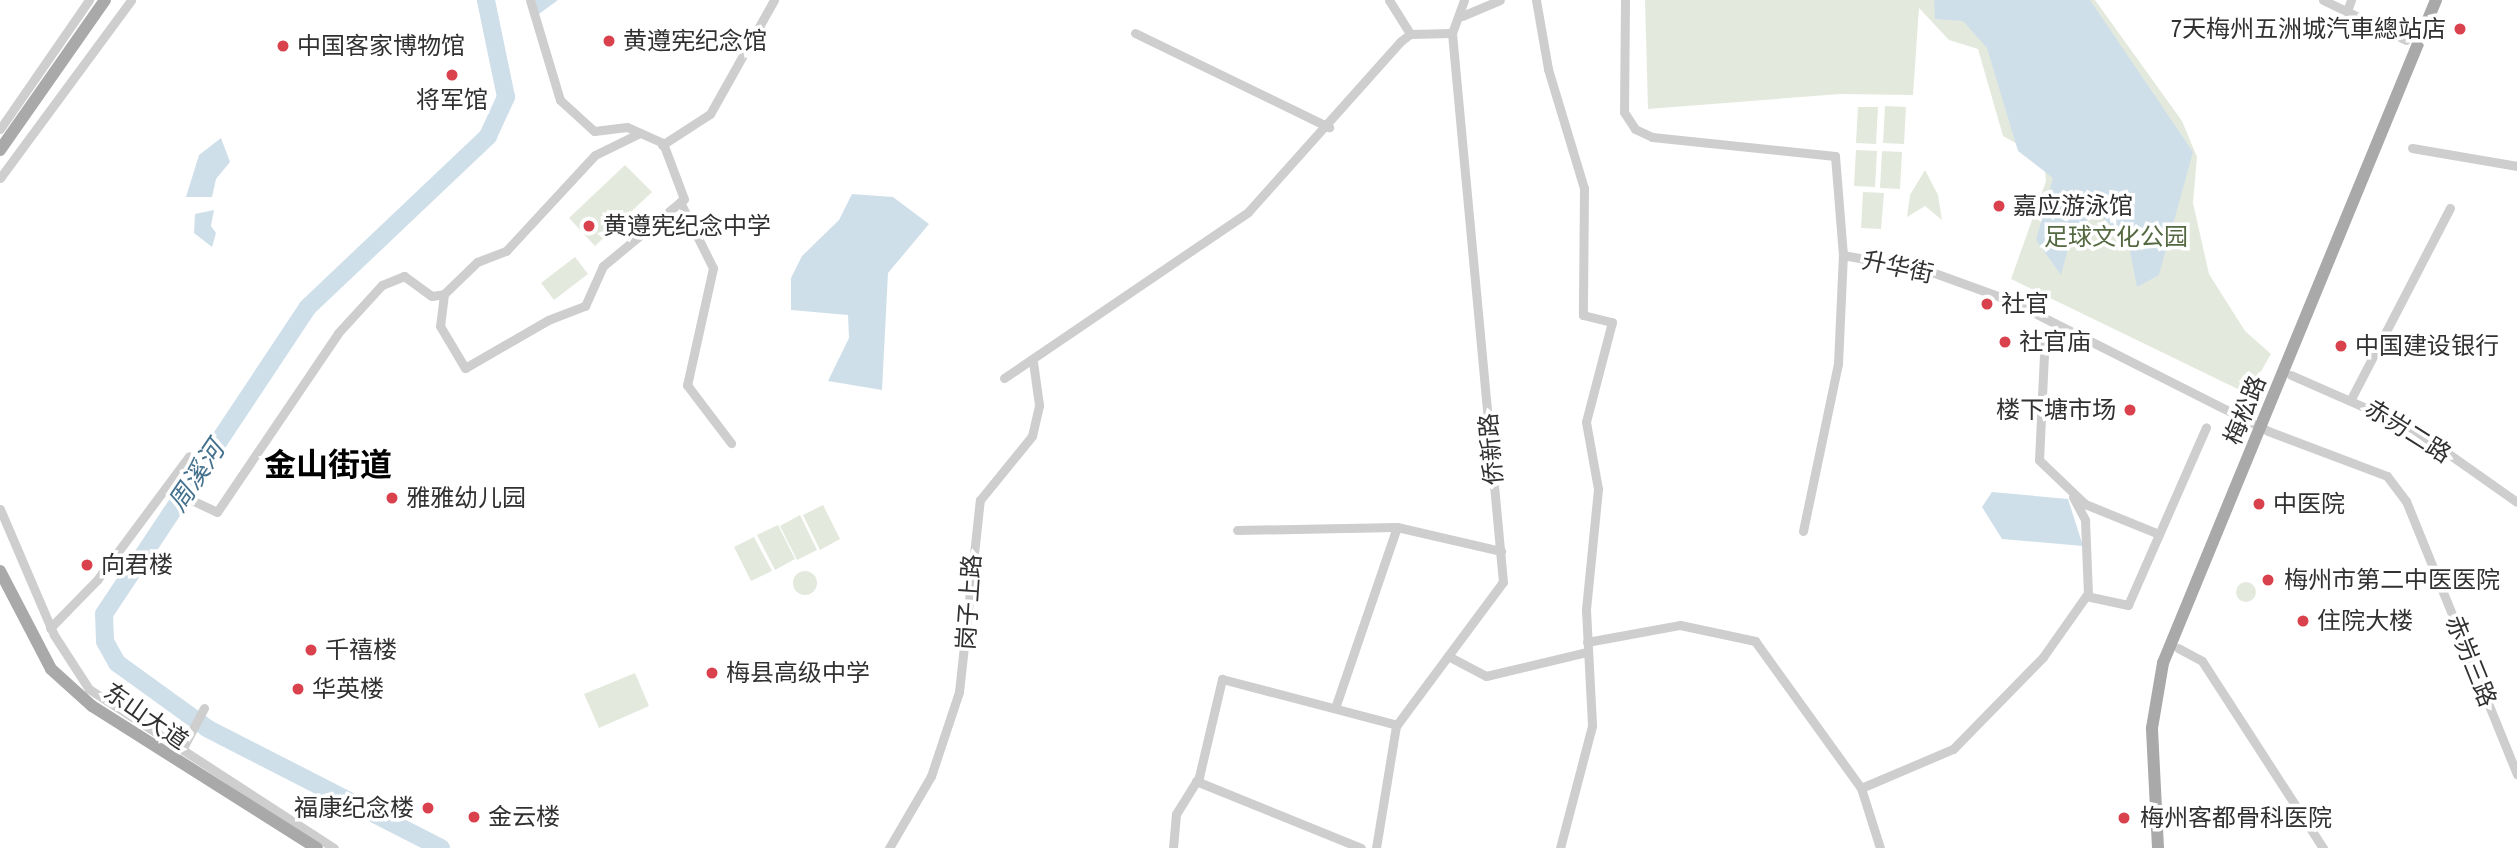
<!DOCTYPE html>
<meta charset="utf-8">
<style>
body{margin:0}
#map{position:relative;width:2517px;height:848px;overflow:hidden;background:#fff;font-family:"Archivo Narrow","Noto Sans SC",sans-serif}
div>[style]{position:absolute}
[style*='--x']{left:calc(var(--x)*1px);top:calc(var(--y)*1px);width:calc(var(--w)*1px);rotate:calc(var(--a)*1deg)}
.green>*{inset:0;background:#e4e9dd}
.round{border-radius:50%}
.water>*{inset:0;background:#cedfea}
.river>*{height:18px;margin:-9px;padding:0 9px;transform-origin:9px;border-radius:9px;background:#cedfea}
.minor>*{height:9px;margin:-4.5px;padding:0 4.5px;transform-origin:4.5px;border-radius:4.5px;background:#cecece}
.major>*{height:12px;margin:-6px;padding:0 6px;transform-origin:6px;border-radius:6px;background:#a9a9a9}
.dots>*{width:19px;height:19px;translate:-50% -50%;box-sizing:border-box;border:4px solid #fff;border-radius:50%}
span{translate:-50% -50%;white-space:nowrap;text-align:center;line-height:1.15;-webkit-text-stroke:7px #fff;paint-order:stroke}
.poi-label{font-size:24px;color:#313131}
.right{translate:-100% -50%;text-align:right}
.left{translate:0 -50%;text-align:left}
.park-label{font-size:24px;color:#546941}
.street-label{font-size:24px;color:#313131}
.water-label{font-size:26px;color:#44718d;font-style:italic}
.district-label{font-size:32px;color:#000;font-weight:700}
</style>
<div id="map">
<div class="green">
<div style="clip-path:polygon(1645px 0,2095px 0,2182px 121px,2197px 157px,2193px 203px,2209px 274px,2245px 331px,2271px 354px,2248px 394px,2011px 279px,2046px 181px,2044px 159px,2003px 136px,1978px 49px,1949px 40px,1919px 8px,1913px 95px,1840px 94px,1648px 109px)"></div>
<div style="clip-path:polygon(1885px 106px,1906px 107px,1904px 144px,1883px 143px)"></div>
<div style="clip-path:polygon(1858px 107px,1878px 107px,1876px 144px,1856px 143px)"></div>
<div style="clip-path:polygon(1856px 150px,1877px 151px,1875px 187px,1854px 186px)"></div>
<div style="clip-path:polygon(1882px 151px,1902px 152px,1900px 189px,1880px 188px)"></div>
<div style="clip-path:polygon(625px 165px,652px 192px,595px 246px,569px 218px)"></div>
<div style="clip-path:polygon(1925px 170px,1938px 195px,1942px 220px,1925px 206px,1907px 217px,1910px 195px)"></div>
<div style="clip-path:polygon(1863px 192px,1884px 193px,1881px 229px,1861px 228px)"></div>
<div style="clip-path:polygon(575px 257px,588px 274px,554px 300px,541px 283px)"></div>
<div style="clip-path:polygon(823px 505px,840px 539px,820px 550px,803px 515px)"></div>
<div style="clip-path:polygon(800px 515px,817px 550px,797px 560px,780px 526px)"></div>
<div style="clip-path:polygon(778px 525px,795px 559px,775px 570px,757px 535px)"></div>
<div style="clip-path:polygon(754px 537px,772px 571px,751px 581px,734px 547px)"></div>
<div class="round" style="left:793px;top:571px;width:24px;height:24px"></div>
<div class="round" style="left:2236px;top:582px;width:20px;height:20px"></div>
<div style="clip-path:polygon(635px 673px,649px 706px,599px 728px,584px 694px)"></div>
</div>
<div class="water">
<div style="clip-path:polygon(534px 0,558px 0,539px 14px)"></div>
<div style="clip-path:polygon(1934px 0,2090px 0,2193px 152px,2159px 275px,2137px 287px,2128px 242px,2096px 211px,2072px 234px,2061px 275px,2036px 240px,2053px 178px,2018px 151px,1987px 48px,1963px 21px,1935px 19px)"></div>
<div style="clip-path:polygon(221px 138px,230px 162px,216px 179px,212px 197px,186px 197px,199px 155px)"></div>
<div style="clip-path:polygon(852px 194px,893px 197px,929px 224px,888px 273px,882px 390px,828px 381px,849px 338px,848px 315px,791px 310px,791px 278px,802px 256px,839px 220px)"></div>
<div style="clip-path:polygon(214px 210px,211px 226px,216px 233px,212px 247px,194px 233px,195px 214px)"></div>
<div style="clip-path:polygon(1992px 492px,2068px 499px,2083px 546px,2002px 539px,1982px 507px)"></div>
</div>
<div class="river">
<div style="--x:441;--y:848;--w:263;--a:-152.9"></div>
<div style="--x:207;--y:728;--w:111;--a:-144.2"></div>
<div style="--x:117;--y:663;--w:25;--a:-119"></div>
<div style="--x:105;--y:641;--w:27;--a:-92"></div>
<div style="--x:104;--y:614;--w:367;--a:-56.4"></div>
<div style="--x:307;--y:308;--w:250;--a:-43.5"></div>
<div style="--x:488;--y:136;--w:43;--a:-65.2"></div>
<div style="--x:506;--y:97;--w:99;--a:-101.7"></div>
</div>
<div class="minor">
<div style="--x:1389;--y:0;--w:40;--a:58"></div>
<div style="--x:1536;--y:0;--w:70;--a:80.1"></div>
<div style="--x:1548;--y:69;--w:124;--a:73.2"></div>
<div style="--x:1584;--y:188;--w:127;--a:90.5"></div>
<div style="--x:1583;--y:315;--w:30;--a:14"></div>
<div style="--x:1612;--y:322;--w:103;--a:104.6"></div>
<div style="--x:1586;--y:422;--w:68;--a:79.8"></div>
<div style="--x:1598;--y:489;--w:122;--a:95.7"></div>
<div style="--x:1586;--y:610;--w:116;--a:87"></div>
<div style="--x:1592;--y:726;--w:126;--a:104.7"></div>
<div style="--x:1625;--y:0;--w:112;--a:90.5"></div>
<div style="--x:1624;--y:112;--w:20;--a:57"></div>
<div style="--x:1635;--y:129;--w:19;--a:25"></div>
<div style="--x:1652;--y:137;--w:184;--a:5.9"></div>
<div style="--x:1835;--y:156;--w:99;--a:85.4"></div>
<div style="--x:1843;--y:255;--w:87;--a:10.5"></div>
<div style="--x:1929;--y:271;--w:85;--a:19.9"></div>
<div style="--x:2009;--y:300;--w:290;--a:26.8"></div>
<div style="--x:2268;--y:431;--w:127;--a:20.7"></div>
<div style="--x:2387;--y:476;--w:31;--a:53"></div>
<div style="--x:2406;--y:501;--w:295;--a:67.9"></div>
<div style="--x:2323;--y:0;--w:92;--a:25.7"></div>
<div style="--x:2347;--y:11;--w:12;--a:-70"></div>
<div style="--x:1462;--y:16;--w:41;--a:-22.8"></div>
<div style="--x:1135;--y:33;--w:216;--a:25.9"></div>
<div style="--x:0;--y:129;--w:157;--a:-55.4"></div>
<div style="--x:662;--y:145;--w:57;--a:-32.9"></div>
<div style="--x:710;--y:114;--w:131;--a:-60.7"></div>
<div style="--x:2412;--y:148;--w:107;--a:9.7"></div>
<div style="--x:0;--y:178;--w:221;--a:-53.6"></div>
<div style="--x:680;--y:202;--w:74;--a:63.4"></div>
<div style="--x:713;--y:268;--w:120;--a:102.5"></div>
<div style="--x:687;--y:385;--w:73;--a:52.8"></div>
<div style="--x:444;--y:294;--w:32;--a:97"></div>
<div style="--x:440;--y:326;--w:49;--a:59.2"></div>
<div style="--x:465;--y:368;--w:96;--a:-30"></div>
<div style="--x:548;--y:320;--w:40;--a:-21"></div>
<div style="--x:585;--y:306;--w:44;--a:-65.8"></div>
<div style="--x:603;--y:266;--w:105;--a:-39.6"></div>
<div style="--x:684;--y:199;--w:60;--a:-110.6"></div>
<div style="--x:663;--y:143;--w:39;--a:-156"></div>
<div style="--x:627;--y:127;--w:33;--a:173"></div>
<div style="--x:594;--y:131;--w:46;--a:-137.6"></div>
<div style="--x:560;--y:100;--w:104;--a:-106.7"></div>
<div style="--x:2045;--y:333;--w:127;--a:92.7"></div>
<div style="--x:2039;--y:460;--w:64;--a:43.7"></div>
<div style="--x:2085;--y:504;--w:80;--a:22.1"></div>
<div style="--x:2291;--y:375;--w:132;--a:23.7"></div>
<div style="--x:2412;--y:428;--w:128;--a:35.2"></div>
<div style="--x:1004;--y:378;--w:295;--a:-34.2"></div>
<div style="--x:1248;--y:212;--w:229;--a:-48.2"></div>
<div style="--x:1401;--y:41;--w:11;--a:-38"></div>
<div style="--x:1410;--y:34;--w:42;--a:-1.4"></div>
<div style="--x:2352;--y:397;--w:213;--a:-62.6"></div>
<div style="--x:168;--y:489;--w:54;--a:25.1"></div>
<div style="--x:217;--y:512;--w:216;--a:-55.9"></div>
<div style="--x:338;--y:333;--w:65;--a:-47.5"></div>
<div style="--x:382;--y:285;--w:24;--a:-22"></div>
<div style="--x:404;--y:276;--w:34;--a:36"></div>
<div style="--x:432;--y:296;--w:12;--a:-9"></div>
<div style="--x:444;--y:294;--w:46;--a:-44.1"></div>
<div style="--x:477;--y:262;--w:31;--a:-21"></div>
<div style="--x:506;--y:251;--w:131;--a:-47.2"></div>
<div style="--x:595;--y:155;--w:50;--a:-26.1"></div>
<div style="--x:2073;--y:497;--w:26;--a:62"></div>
<div style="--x:2085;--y:520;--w:76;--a:87.7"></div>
<div style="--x:0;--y:509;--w:137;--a:66.8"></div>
<div style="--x:54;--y:635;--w:64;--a:57.1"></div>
<div style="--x:89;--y:689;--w:292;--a:33"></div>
<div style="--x:1237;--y:530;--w:160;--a:-1.1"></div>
<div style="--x:1397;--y:527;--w:107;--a:13"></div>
<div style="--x:1803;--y:531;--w:171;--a:-78.2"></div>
<div style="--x:1838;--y:364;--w:109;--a:-87.4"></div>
<div style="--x:50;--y:628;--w:67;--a:-45.6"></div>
<div style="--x:97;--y:580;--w:154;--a:-53.4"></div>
<div style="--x:1587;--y:642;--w:95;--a:-10.4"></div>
<div style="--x:1680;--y:625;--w:77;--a:12"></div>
<div style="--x:1755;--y:641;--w:181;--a:54.2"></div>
<div style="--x:1861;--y:788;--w:63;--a:72.4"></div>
<div style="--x:2178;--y:648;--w:27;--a:28"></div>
<div style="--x:2202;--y:661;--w:223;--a:57.1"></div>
<div style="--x:1448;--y:656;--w:43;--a:27.8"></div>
<div style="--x:1486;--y:676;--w:104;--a:-13.4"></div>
<div style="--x:1335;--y:708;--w:191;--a:-71.1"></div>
<div style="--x:184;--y:746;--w:43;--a:-62.2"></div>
<div style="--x:1196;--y:781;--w:178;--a:22.1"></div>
<div style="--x:1861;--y:788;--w:100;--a:-23"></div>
<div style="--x:1953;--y:749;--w:129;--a:-45.6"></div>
<div style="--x:2043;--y:657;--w:75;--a:-54.8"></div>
<div style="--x:2086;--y:596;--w:43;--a:12.1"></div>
<div style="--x:2128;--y:605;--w:194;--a:-66.3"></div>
<div style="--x:889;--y:848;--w:83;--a:-59.7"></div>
<div style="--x:931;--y:776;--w:89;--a:-71.6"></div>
<div style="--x:959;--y:692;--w:193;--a:-83.8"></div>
<div style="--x:980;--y:500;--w:82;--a:-50.9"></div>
<div style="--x:1032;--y:436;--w:32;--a:-77"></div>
<div style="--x:1039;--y:405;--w:43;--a:-97.9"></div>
<div style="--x:1173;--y:848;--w:34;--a:-85"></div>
<div style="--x:1176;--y:814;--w:44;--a:-58.1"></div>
<div style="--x:1199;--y:777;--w:101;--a:-76.8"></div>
<div style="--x:1222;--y:679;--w:181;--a:14.7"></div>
<div style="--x:1376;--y:848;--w:124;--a:-80.7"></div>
<div style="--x:1396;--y:726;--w:179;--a:-53.4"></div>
<div style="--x:1503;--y:582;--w:551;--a:-95.31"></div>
<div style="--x:1452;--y:33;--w:35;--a:-70"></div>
</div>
<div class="major">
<div style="--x:0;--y:150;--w:183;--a:-55"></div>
<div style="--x:0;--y:571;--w:110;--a:62.5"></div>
<div style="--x:51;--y:669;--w:55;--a:42.1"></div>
<div style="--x:92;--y:706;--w:266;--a:32.3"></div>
<div style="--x:2158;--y:848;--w:120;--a:-92.9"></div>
<div style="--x:2152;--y:728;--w:66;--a:-80.4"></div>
<div style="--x:2163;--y:663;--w:717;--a:-67.62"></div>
</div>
<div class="dots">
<div style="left:2460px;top:29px;background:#d9414d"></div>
<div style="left:609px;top:41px;background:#d9414d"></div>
<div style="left:283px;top:46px;background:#d9414d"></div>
<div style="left:452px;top:75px;background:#d9414d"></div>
<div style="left:1999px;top:206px;background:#d9414d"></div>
<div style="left:589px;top:226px;background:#d9414d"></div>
<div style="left:1987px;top:304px;background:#d9414d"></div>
<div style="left:2005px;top:342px;background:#d9414d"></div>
<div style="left:2341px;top:346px;background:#d9414d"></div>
<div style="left:2130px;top:410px;background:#d9414d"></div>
<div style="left:392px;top:498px;background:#d9414d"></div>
<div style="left:2259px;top:504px;background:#d9414d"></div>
<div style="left:87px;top:565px;background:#d9414d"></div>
<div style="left:2268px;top:580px;background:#d9414d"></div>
<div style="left:2303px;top:621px;background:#d9414d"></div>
<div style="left:311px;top:650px;background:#d9414d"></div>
<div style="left:712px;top:673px;background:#d9414d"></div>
<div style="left:298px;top:689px;background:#d9414d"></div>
<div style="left:428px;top:808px;background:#d9414d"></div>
<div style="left:474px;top:817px;background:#d9414d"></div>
<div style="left:2124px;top:818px;background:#d9414d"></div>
</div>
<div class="poi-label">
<span class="right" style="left:2446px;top:29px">7天梅州五洲城汽車總站店</span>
<span class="left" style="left:623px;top:41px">黄遵宪纪念馆</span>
<span class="left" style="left:297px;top:46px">中国客家博物馆</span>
<span style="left:452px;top:100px">将军馆</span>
<span class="left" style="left:2013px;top:206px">嘉应游泳馆</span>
<span class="left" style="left:603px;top:226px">黄遵宪纪念中学</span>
<span class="left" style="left:2001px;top:304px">社官</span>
<span class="left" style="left:2019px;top:342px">社官庙</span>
<span class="left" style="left:2355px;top:346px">中国建设银行</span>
<span class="right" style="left:2116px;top:410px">楼下塘市场</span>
<span class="left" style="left:406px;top:498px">雅雅幼儿园</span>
<span class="left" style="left:2273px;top:504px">中医院</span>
<span class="left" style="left:101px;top:565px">向君楼</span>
<span class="left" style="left:2284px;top:580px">梅州市第二中医医院</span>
<span class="left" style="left:2317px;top:621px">住院大楼</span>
<span class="left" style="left:325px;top:650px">千禧楼</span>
<span class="left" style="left:726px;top:673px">梅县高级中学</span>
<span class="left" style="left:312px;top:689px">华英楼</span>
<span class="right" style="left:414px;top:808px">福康纪念楼</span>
<span class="left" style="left:488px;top:817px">金云楼</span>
<span class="left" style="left:2140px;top:818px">梅州客都骨科医院</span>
</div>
<div class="park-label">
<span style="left:2116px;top:237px">足球文化公园</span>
</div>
<div class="street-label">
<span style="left:1898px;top:267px;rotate:12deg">升华街</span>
<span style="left:2245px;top:410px;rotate:-68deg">梅松路</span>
<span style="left:2408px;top:431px;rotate:32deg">赤岃二路</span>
<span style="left:1491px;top:449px;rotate:-95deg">侨新路</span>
<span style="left:969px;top:602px;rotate:-86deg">岗子上路</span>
<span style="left:2471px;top:661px;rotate:68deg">赤岃三路</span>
<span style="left:146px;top:716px;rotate:35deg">东山大道</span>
</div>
<div class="water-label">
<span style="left:196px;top:476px;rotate:-56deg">周溪河</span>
</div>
<div class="district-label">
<span style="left:328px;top:465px">金山街道</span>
</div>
</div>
